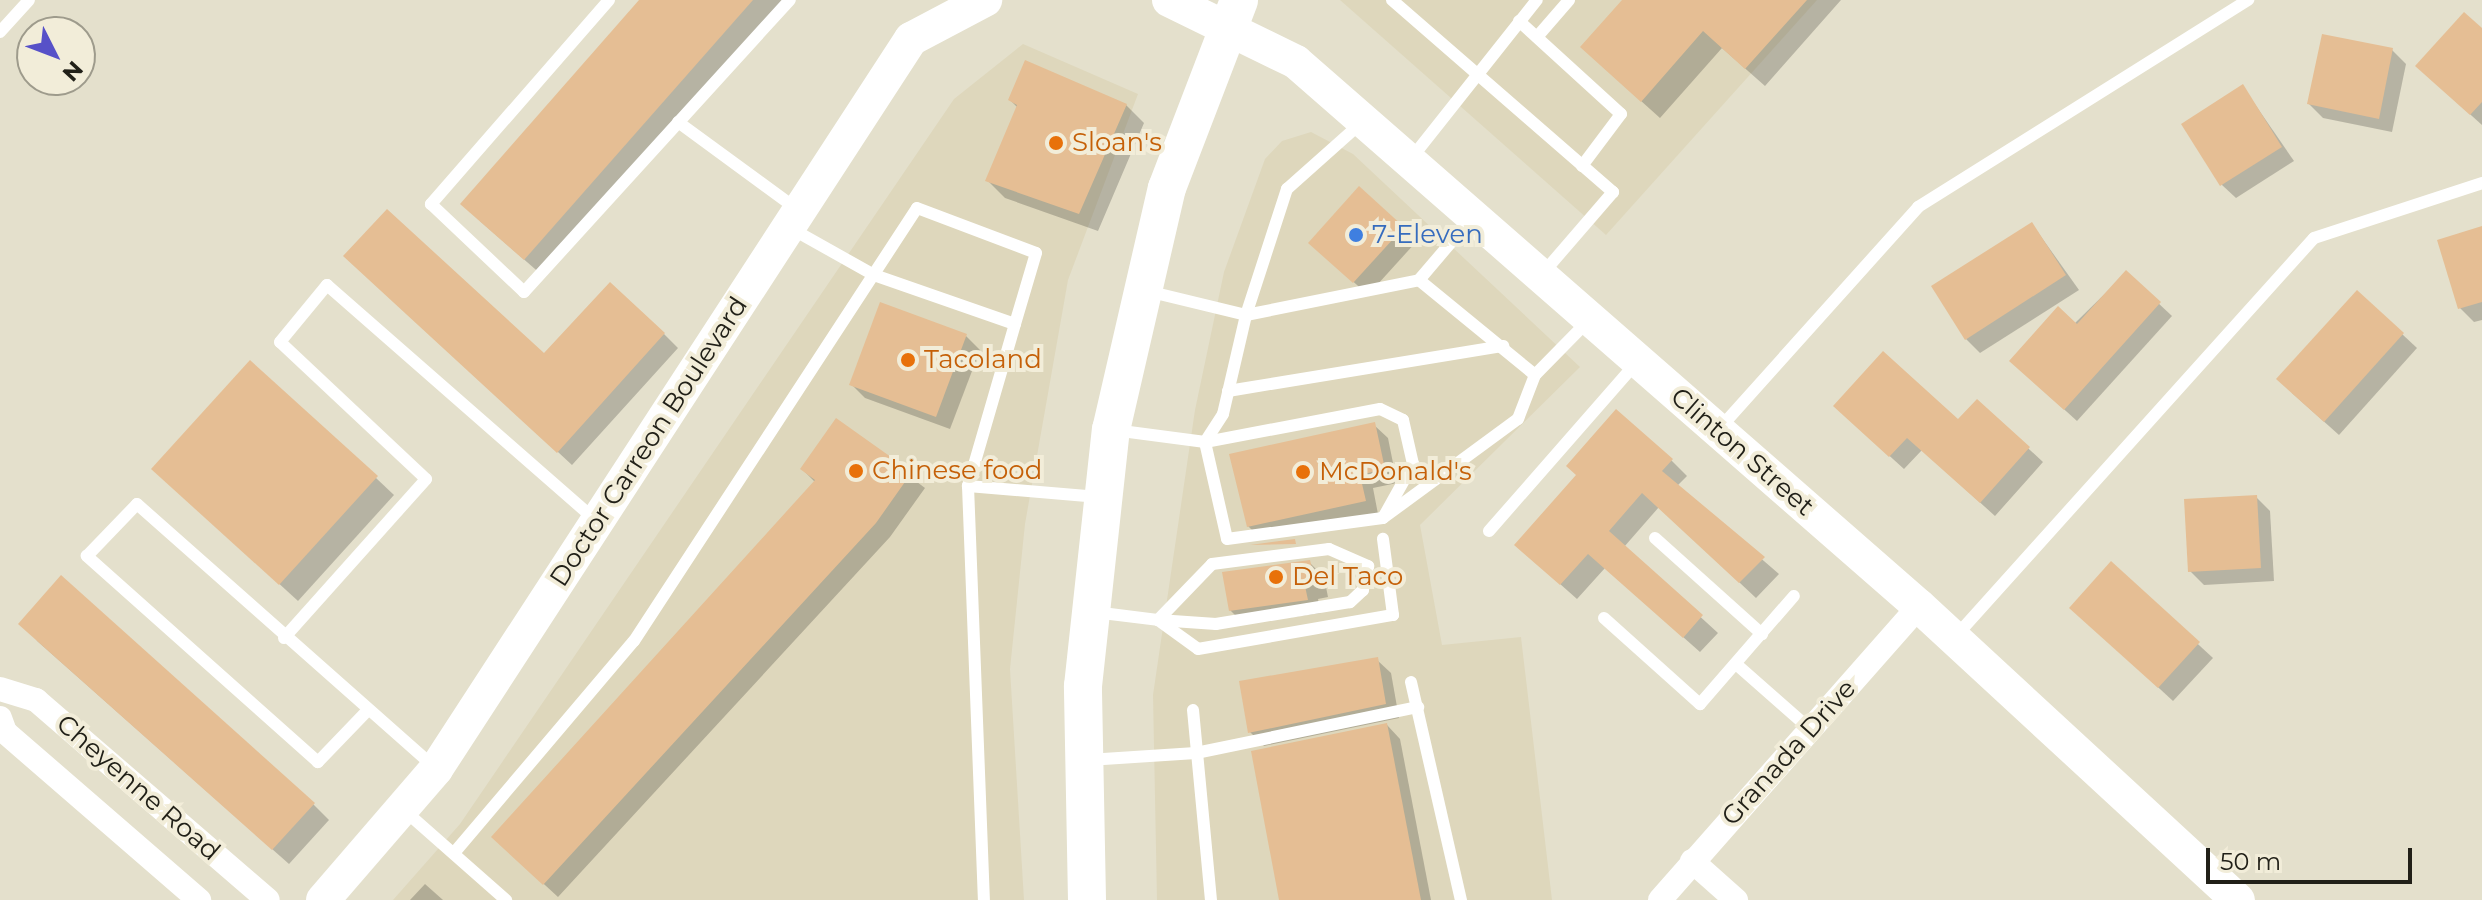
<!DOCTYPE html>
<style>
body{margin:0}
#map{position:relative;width:2482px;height:900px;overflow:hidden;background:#e4e0cc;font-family:Montserrat,sans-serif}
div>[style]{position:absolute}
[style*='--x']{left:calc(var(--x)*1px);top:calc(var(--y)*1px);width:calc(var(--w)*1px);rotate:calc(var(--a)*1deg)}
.built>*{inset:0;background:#ded7bc}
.shadow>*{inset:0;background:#0003}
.building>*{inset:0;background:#e5be94}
.lane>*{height:12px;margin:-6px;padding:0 6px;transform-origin:6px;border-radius:6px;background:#fff}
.street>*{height:24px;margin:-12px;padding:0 12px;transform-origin:12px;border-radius:12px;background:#fff}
.secondary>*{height:34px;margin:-17px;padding:0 17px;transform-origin:17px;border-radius:17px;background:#fff}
.primary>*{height:38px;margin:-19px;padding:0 19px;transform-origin:19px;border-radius:19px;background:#fff}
.dots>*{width:22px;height:22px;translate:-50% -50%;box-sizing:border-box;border:4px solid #f2edd9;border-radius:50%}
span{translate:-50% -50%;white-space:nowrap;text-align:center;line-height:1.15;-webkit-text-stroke:8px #f2edd9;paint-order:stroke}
.food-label{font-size:26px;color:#c56008}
.left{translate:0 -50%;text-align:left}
.shop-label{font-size:26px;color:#366cbe}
.street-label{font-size:26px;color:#212018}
.north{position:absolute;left:16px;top:16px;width:80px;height:80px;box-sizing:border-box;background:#f2edd9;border:2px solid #9e9b8c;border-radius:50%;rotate:132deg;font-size:22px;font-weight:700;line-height:32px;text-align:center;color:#212018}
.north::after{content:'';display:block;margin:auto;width:28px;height:36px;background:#5751c8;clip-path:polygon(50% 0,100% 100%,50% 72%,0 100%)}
.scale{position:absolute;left:2206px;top:848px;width:206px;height:36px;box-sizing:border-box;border:4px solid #212018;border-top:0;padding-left:10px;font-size:24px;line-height:28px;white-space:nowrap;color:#212018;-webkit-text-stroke:6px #f2edd9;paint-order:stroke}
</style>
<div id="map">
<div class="built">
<div style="clip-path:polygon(1340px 0,1817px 0,1606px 235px)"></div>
<div style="clip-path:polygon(1023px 44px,1138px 94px,1068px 280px,1025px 524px,1010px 669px,1024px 900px,393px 900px,460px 824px,954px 99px)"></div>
<div style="clip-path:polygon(1311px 132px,1353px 154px,1580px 367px,1420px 525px,1442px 645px,1521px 637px,1552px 900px,1157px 900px,1153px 695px,1195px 410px,1224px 272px,1265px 159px,1282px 141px)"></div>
</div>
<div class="shadow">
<div style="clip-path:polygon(642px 0,786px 0,543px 276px,480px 221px)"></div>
<div style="clip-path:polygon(1625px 0,1841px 0,1765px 86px,1722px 48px,1660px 118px,1601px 65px)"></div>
<div style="clip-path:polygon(2482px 31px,2482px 125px,2432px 80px)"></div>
<div style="clip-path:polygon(2392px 50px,2406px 64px,2392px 132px,2323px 118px,2309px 104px)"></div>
<div style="clip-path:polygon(2243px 87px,2294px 161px,2236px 198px,2222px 185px)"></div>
<div style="clip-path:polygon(1010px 100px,1126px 105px,1144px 123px,1098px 231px,1005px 198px,987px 180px,1018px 108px)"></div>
<div style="clip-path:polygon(2032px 224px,2079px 290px,1980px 353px,1966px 339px)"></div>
<div style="clip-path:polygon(1402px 228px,1416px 242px,1368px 295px,1325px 256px)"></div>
<div style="clip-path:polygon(2482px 228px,2482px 320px,2474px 322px,2460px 308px,2439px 241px)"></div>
<div style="clip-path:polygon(360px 269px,544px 356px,664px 334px,678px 348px,572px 465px)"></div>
<div style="clip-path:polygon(2126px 273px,2172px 316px,2077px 421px,2024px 373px)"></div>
<div style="clip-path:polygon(2357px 292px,2417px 348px,2339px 435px,2292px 393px)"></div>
<div style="clip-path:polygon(966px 336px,980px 350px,950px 429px,865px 398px,851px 384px)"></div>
<div style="clip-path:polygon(1977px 401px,2043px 462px,1995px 516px,1922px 450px,1904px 469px,1850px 420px,1958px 422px)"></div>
<div style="clip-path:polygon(836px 421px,925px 488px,890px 537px,558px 897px,508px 851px,815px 482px,802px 469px)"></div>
<div style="clip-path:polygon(1374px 425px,1388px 438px,1397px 483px,1373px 488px,1378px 514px,1262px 540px,1248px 526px)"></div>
<div style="clip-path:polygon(1671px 460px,1687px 476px,1677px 486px,1779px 574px,1756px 598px,1659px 507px,1624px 547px,1718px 633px,1700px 652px,1605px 568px,1577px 599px,1533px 560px)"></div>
<div style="clip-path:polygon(376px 478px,394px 495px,298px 601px,172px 486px)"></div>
<div style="clip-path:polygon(2256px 497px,2270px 511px,2274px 581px,2204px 585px,2190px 571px)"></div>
<div style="clip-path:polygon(1310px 563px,1324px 577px,1328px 597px,1318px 599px,1321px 613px,1244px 624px,1230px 610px)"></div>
<div style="clip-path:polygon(2111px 564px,2213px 658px,2173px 701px,2086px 621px)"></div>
<div style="clip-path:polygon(36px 640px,313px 804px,329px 820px,289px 864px)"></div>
<div style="clip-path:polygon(1377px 660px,1391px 673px,1399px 718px,1264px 746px,1250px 732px)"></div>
<div style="clip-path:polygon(1387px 725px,1400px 739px,1431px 900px,1281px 900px)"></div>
<div style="clip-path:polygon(425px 884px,443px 900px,410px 900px)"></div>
</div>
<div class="building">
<div style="clip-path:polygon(639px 0,753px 0,524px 260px,460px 204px)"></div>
<div style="clip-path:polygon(1622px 0,1807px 0,1745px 69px,1703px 31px,1641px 102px,1580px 47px)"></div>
<div style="clip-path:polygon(2464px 12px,2482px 28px,2482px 102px,2470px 115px,2415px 66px)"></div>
<div style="clip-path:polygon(2322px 34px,2393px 48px,2379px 119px,2307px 104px)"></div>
<div style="clip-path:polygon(1025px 60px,1127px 104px,1079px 214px,985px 181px,1017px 105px,1008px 100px)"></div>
<div style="clip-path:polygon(2243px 84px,2282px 147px,2220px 186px,2181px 124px)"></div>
<div style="clip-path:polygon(1359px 186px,1404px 227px,1353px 283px,1308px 243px)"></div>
<div style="clip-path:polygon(387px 209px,544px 353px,610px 282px,665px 333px,557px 453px,343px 256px)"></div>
<div style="clip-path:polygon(2032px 222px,2066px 275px,1965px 340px,1931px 286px)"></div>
<div style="clip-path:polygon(2482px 226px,2482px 302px,2458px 309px,2437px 240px)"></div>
<div style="clip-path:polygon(2126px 270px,2161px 302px,2064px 410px,2009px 361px,2058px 306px,2077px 324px)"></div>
<div style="clip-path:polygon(2357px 290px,2404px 333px,2324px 422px,2276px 379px)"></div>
<div style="clip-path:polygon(880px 302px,967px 334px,936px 417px,849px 385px)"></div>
<div style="clip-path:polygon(1883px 351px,1958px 419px,1977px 399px,2030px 447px,1980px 503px,1907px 438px,1889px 457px,1833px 406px)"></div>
<div style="clip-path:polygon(250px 360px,378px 476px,279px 585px,151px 469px)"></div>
<div style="clip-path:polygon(1616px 409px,1673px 459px,1662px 471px,1765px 557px,1739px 583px,1642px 493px,1609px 531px,1703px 615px,1683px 638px,1588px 554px,1560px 585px,1514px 545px,1576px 475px,1566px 466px)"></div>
<div style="clip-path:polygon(836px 418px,912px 472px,876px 523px,543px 885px,491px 837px,815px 480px,800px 469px)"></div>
<div style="clip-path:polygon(1375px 422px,1385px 469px,1360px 475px,1366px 501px,1247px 527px,1229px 454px)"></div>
<div style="clip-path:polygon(2257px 495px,2261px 568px,2188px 572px,2184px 499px)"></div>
<div style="clip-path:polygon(1295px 539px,1296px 544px,1250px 545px)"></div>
<div style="clip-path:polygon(1310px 560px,1316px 584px,1305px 586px,1308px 600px,1229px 611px,1222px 572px)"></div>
<div style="clip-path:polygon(2111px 561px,2200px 642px,2158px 688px,2069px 608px)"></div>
<div style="clip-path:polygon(61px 575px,315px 803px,272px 850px,18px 624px)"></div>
<div style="clip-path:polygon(1378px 657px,1386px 704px,1248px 733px,1239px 681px)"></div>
<div style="clip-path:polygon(1387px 723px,1421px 900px,1279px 900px,1251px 751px)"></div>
</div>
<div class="lane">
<div style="--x:609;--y:0;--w:271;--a:131.1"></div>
<div style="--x:431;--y:204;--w:128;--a:43.4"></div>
<div style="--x:524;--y:292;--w:395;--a:-47.7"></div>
<div style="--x:1392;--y:0;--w:293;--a:41"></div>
<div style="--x:1613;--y:192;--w:107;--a:130.8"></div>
<div style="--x:1519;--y:21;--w:138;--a:42.4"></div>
<div style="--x:1621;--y:114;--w:65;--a:126.9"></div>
<div style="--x:0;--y:32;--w:43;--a:-47.8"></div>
<div style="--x:1537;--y:37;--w:49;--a:-49.1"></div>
<div style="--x:678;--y:122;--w:147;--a:36.2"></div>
<div style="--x:1410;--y:160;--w:204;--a:-51.6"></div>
<div style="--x:792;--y:229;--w:94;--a:29.3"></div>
<div style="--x:874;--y:275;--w:149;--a:19.2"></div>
<div style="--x:1015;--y:324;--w:169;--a:106.2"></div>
<div style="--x:968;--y:486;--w:414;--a:87.8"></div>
<div style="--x:1419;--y:280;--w:80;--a:-49.6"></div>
<div style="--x:1147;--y:291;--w:102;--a:13.6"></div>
<div style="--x:1246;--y:315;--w:133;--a:-72"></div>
<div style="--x:1287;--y:189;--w:99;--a:-41.7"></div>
<div style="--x:1228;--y:391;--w:279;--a:-9.3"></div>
<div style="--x:1720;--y:428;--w:297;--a:-48.1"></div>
<div style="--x:1918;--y:207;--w:390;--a:-32.1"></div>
<div style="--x:1114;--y:430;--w:92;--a:7.5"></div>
<div style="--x:1205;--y:442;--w:33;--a:-57"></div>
<div style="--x:1223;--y:414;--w:102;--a:-76.9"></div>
<div style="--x:1246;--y:315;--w:177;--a:-11.4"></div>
<div style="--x:1419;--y:280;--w:150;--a:39.3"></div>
<div style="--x:968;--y:486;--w:131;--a:4.8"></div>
<div style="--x:1383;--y:518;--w:62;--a:-60.9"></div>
<div style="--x:1413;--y:464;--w:45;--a:-102.8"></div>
<div style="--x:1403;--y:420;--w:25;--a:-154"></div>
<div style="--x:1380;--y:409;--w:178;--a:169.3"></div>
<div style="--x:1205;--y:442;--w:99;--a:77.2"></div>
<div style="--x:1227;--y:539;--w:157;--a:-7.7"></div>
<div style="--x:1383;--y:518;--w:167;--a:-36.3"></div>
<div style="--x:1518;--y:419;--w:47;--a:-68.9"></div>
<div style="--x:1535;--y:375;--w:76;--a:-45.5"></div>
<div style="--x:1489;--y:531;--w:223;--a:-48.8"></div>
<div style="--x:1655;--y:538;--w:144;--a:41.9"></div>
<div style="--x:1329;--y:549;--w:43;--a:23.6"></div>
<div style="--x:1368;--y:566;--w:25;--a:102"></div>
<div style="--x:1363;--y:590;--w:18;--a:137"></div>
<div style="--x:1350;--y:602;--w:136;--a:170.7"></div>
<div style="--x:1216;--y:624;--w:58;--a:-176.1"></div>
<div style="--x:1158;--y:620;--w:78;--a:-46"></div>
<div style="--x:1212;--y:564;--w:118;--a:-7.3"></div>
<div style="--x:1094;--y:612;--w:64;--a:7.1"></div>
<div style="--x:1158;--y:620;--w:49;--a:35.9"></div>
<div style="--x:1198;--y:649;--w:198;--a:-9.9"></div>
<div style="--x:1393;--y:615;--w:77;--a:-97.5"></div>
<div style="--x:1604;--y:618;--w:129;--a:41.9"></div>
<div style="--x:1700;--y:704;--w:143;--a:-49"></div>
<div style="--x:1956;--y:636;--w:535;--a:-48.03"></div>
<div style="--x:2314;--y:238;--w:177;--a:-18.1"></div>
<div style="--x:284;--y:638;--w:213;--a:-48.2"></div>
<div style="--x:426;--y:479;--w:200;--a:-136.8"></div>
<div style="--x:280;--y:342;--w:74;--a:-50.5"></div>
<div style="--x:327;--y:285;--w:356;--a:41.2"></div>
<div style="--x:1736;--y:664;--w:98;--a:41.3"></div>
<div style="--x:1411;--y:682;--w:224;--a:77.1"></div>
<div style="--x:1193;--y:710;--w:191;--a:84.6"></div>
<div style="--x:367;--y:711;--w:71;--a:133.9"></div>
<div style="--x:318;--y:762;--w:310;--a:-138.3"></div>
<div style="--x:87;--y:556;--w:72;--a:-46.1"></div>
<div style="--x:137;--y:504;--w:398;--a:41.5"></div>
<div style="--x:1088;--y:760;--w:108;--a:-3.7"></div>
<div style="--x:1196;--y:753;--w:227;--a:-11.7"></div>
<div style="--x:405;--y:811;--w:135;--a:41.4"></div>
<div style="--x:454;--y:853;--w:278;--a:-49.7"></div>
<div style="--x:634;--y:641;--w:517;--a:-56.83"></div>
<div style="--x:917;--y:208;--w:127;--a:20.7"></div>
<div style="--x:1036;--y:253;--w:74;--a:106.5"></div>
</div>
<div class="street">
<div style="--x:0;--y:689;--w:38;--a:17"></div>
<div style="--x:36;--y:700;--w:306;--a:40.8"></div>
<div style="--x:0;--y:718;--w:15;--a:70"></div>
<div style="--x:5;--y:732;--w:257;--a:40.9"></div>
<div style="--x:1692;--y:861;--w:59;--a:41.6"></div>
<div style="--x:1660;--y:900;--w:392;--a:-48.6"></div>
</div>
<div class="secondary">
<div style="--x:1169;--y:0;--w:141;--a:26"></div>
<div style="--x:1296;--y:62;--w:827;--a:41.13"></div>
<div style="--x:1919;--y:606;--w:434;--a:42.7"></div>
<div style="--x:323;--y:900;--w:173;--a:-49.2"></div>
<div style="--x:436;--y:769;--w:871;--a:-56.95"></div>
<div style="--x:911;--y:39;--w:84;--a:-27.8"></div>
</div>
<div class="primary">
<div style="--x:1087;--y:900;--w:214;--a:-91.1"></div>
<div style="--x:1083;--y:686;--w:258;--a:-83.8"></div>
<div style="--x:1111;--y:430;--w:248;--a:-77"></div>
<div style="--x:1167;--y:188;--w:201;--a:-69"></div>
</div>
<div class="dots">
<div style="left:1056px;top:143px;background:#e8710a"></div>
<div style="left:1356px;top:235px;background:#3f7fe0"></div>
<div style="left:908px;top:360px;background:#e8710a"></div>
<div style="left:856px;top:471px;background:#e8710a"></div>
<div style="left:1303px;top:472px;background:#e8710a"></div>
<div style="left:1276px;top:577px;background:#e8710a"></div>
</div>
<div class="food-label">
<span class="left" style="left:1072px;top:143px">Sloan's</span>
<span class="left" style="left:924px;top:360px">Tacoland</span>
<span class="left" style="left:872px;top:471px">Chinese food</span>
<span class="left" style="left:1319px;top:472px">McDonald's</span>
<span class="left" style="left:1292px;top:577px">Del Taco</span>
</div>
<div class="shop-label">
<span class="left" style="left:1372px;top:235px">7-Eleven</span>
</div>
<div class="street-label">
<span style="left:649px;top:442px;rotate:-57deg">Doctor Carreon Boulevard</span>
<span style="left:1742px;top:452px;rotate:41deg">Clinton Street</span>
<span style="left:1789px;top:753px;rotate:-48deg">Granada Drive</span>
<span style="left:138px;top:788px;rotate:41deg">Cheyenne Road</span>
</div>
<div class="north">N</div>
<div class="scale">50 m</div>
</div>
